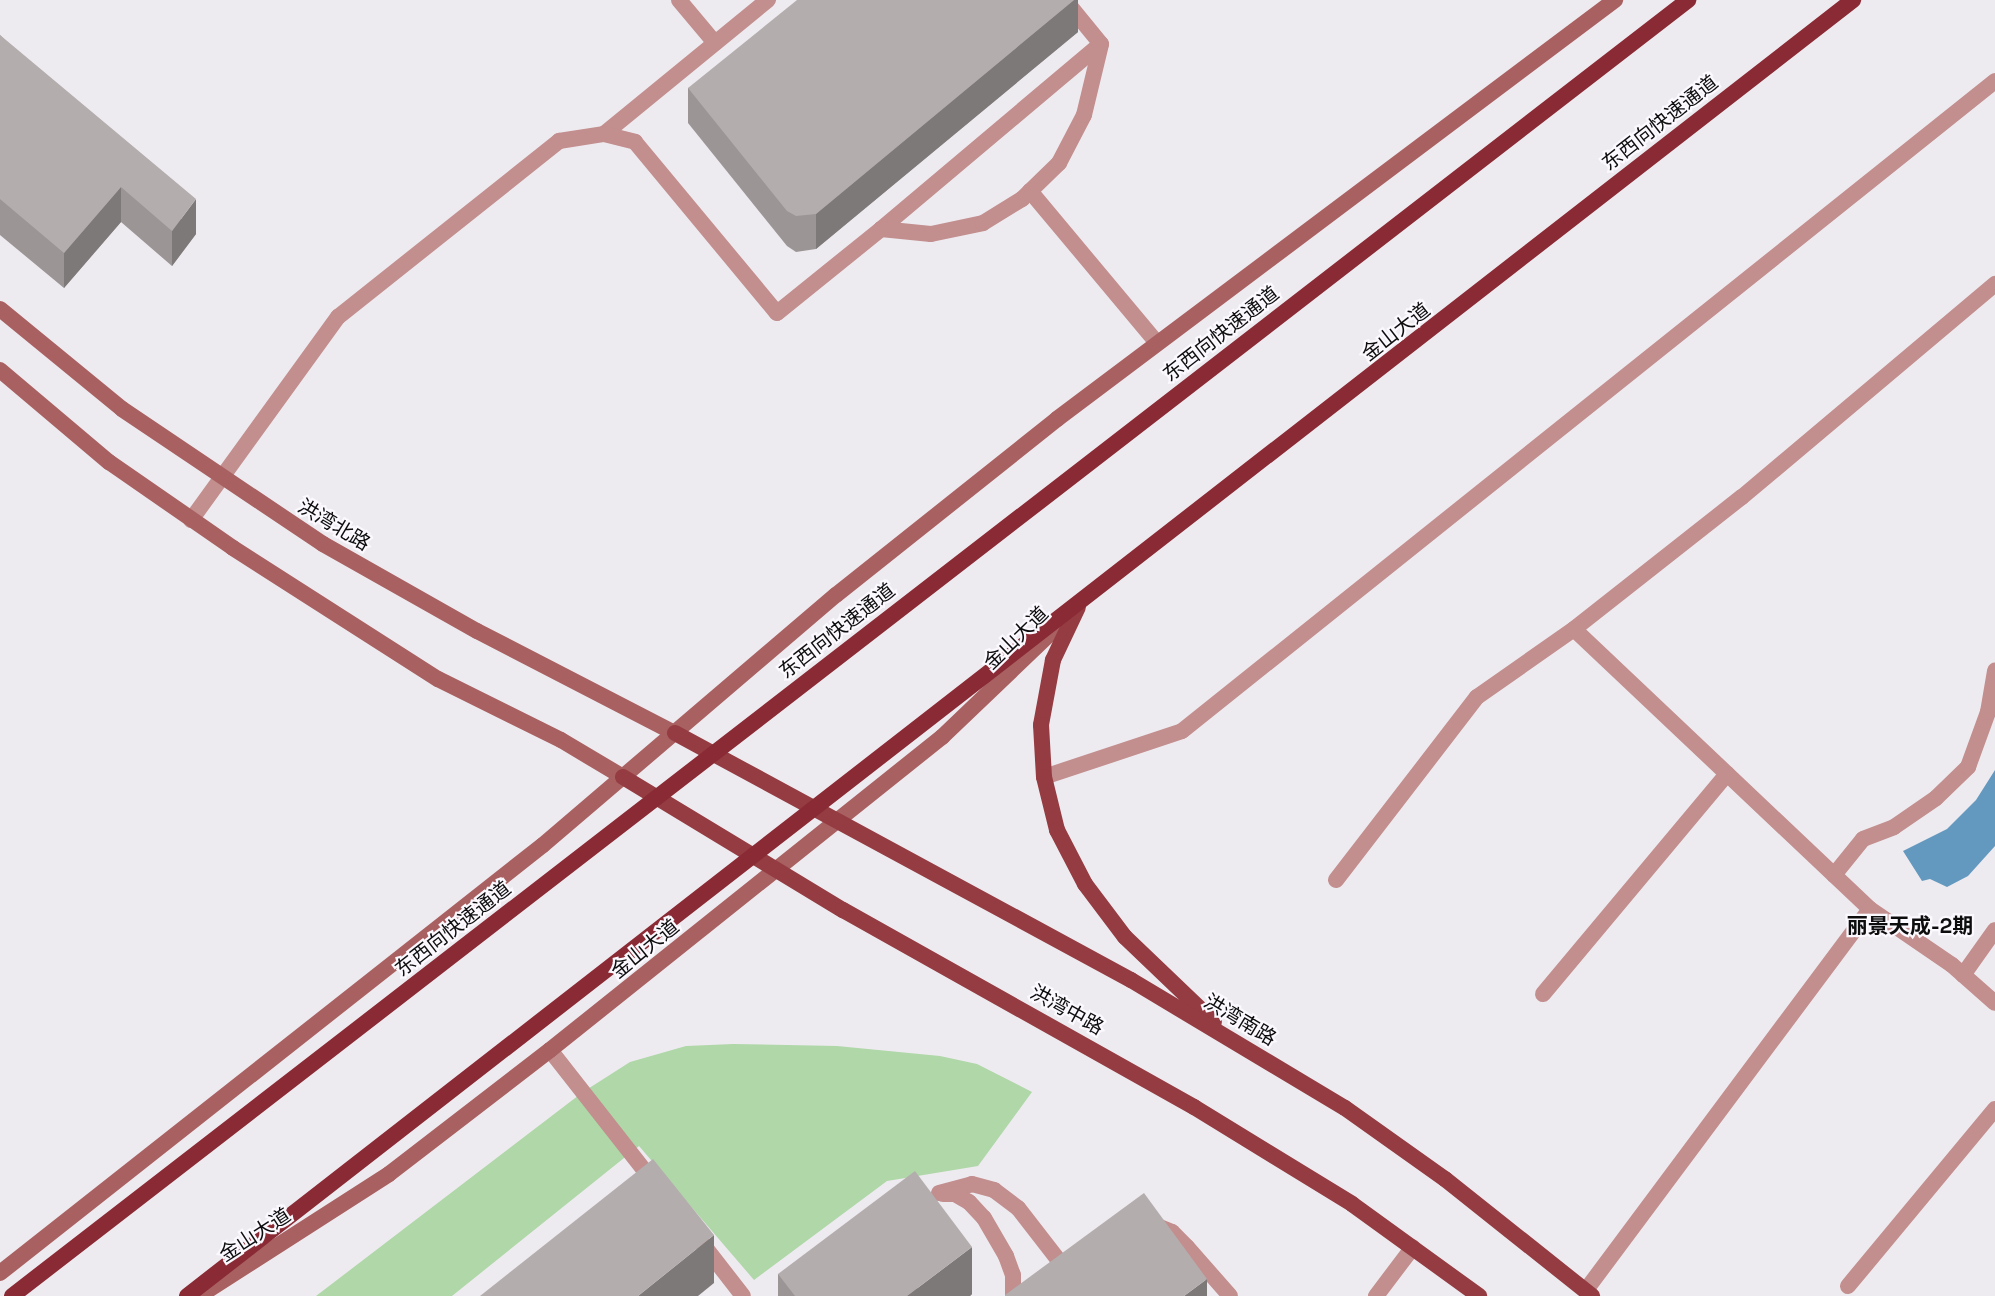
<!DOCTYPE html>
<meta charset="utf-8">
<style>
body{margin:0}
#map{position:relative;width:1995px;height:1296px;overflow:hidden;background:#eeebf0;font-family:"Space Grotesk","Noto Sans SC",sans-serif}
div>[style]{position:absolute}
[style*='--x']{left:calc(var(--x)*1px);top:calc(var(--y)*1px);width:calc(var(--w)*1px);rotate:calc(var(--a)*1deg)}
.green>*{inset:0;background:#afd7a8}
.water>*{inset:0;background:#6499bf}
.service>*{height:16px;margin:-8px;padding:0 8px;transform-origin:8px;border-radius:8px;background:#c28e8e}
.minor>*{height:16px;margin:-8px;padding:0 8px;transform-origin:8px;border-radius:8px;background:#c28e8e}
.tertiary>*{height:16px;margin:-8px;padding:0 8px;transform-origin:8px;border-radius:8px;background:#c28e8e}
.secondary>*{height:16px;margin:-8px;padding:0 8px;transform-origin:8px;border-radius:8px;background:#a96061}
.primary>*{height:16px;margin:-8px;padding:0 8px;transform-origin:8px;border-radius:8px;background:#943c42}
.trunk-bridge>*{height:16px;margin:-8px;padding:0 8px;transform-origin:8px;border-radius:8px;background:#8a2a34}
.wall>*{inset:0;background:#9b9595}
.shaded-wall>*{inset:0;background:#7e7979}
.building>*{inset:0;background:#b4adad}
span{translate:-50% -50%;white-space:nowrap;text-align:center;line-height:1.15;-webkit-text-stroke:4.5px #fbf8fe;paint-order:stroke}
.street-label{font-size:20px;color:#0d0d0e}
.neighbourhood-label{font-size:21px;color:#0d0d0e;font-weight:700}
</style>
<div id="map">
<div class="green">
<div style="clip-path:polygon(733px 1044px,837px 1046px,940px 1056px,977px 1064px,1032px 1092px,978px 1166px,887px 1181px,754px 1280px,639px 1146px,452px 1296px,316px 1296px,583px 1092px,630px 1062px,686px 1046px)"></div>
</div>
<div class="water">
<div style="clip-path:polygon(1995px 770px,1995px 846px,1968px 876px,1947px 887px,1930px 879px,1922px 881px,1903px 851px,1947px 829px,1976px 800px)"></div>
</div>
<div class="service">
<div style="--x:679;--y:0;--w:56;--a:50.1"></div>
<div style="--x:604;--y:134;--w:212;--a:-39.3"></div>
<div style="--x:1030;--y:191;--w:198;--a:50.1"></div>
<div style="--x:881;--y:229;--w:287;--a:-40.1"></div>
<div style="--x:191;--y:520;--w:251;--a:-54.1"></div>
<div style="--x:338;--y:317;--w:283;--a:-38.5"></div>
<div style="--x:559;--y:141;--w:46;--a:-8.8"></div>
<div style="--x:604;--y:134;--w:32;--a:14"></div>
<div style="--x:635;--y:142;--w:222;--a:50.3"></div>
<div style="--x:777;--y:313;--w:134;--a:-38.9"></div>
<div style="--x:881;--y:229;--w:50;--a:5.7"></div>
<div style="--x:931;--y:234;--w:53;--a:-11.9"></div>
<div style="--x:983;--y:223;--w:46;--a:-31.6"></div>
<div style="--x:1022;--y:199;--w:52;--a:-44.2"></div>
<div style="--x:1059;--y:163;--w:54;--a:-62.5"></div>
<div style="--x:1084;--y:115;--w:73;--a:-76.5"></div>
<div style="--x:1101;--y:44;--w:57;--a:-129.3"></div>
<div style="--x:1044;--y:777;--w:145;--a:-18.4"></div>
<div style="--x:1182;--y:731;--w:1041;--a:-38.64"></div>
<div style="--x:1834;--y:875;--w:46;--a:-51.1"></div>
<div style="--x:1863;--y:839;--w:33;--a:-21"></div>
<div style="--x:1894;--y:827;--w:51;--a:-34.6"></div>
<div style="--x:1936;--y:798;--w:45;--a:-44.1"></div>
<div style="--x:1968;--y:767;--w:59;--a:-70"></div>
<div style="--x:1988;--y:712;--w:42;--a:-80.3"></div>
<div style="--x:1336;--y:880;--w:231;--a:-52.4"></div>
<div style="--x:1477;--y:697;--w:118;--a:-35"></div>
<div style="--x:1963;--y:975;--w:55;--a:-54.6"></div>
<div style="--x:1543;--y:994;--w:287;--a:-50.1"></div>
<div style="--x:550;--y:1050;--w:165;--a:51.9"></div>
<div style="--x:652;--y:1180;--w:6;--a:141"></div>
<div style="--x:939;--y:1193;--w:34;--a:-15"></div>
<div style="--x:972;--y:1184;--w:23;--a:15"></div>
<div style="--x:994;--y:1190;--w:30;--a:37"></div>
<div style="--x:1018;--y:1208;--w:85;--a:52.2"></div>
<div style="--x:943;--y:1194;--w:12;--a:0"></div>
<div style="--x:955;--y:1194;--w:16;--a:30"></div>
<div style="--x:969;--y:1202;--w:22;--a:47"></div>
<div style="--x:984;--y:1218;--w:44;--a:59.9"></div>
<div style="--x:1006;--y:1256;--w:20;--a:70"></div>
<div style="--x:1013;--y:1275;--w:21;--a:90"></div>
<div style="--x:1157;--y:1226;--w:16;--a:22"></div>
<div style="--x:1172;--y:1232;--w:21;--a:45"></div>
<div style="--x:1187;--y:1247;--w:65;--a:48.7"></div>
<div style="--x:701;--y:1242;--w:68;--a:52.1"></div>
<div style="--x:1848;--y:1286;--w:230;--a:-50.3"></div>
</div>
<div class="minor">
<div style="--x:1870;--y:909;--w:407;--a:-136.6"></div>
<div style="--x:1574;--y:629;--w:214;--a:-38.2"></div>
<div style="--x:1742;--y:497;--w:331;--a:-40.1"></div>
<div style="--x:1586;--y:1290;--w:475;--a:-53.3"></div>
<div style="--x:1870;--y:909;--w:99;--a:34.3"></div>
<div style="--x:1952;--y:965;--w:57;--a:41.5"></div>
</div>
<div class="tertiary">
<div style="--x:1376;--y:1296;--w:61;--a:-52.9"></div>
</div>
<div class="secondary">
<div style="--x:0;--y:309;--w:158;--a:39.3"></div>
<div style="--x:122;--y:409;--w:242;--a:33.9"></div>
<div style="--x:323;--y:544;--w:177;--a:29.5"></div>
<div style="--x:477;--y:631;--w:223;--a:27.3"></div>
<div style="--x:0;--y:370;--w:143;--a:40.2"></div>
<div style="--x:109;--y:462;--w:151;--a:34.7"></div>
<div style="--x:233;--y:548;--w:243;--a:32.6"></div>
<div style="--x:438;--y:679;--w:137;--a:26.4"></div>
<div style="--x:561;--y:740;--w:72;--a:30.8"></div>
<div style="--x:0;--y:1273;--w:691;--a:-38.25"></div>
<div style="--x:543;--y:845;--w:385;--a:-40.5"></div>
<div style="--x:836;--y:595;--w:283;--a:-38.5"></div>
<div style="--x:1057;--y:419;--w:698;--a:-36.9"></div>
<div style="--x:199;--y:1296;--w:226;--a:-32.7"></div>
<div style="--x:389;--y:1174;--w:203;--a:-37.6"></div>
<div style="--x:550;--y:1050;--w:502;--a:-38.61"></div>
<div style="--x:942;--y:737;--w:162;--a:-43.7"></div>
</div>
<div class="primary">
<div style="--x:1078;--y:607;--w:59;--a:115.3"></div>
<div style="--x:1053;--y:660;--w:66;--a:100.5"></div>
<div style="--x:1041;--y:725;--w:52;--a:86.7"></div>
<div style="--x:1044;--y:777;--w:55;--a:76.2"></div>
<div style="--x:1057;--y:830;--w:61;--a:62.6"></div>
<div style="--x:1085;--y:884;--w:66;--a:53"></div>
<div style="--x:1125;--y:937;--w:123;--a:43.7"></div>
<div style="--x:675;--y:733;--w:519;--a:28.44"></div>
<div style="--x:1131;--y:980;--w:249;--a:30.9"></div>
<div style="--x:1345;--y:1108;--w:123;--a:35.4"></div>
<div style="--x:1445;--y:1179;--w:188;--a:38.5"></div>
<div style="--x:623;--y:777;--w:257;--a:31.2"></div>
<div style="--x:843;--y:910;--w:403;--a:29.3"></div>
<div style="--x:1194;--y:1107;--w:185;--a:31.5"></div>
<div style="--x:1352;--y:1204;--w:157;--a:35.9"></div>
</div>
<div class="trunk-bridge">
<div style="--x:12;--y:1296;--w:2119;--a:-37.71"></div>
<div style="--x:187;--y:1296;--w:2111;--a:-37.88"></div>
</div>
<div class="wall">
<div style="clip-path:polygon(1078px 0,1078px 32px,816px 249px,796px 252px,787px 246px,688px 123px,688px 88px)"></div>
<div style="clip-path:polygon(0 35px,196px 234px,172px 266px,121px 222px,64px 288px,0 235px)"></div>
<div style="clip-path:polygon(778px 1274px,972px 1294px,970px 1296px,778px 1296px)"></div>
</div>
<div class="shaded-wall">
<div style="clip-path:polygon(1074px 0,1078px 0,1078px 32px,816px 249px,816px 214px)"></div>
<div style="clip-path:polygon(121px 187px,121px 222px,64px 288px,64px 253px)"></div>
<div style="clip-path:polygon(196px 199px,196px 234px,172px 266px,172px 231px)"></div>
<div style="clip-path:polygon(714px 1235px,714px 1283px,698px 1296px,638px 1296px)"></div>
<div style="clip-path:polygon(972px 1247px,972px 1294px,970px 1296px,907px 1296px)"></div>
<div style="clip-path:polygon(1207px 1279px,1207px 1296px,1184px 1296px)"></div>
</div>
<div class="building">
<div style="clip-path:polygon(797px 0,1074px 0,816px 214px,796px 216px,787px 211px,688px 88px)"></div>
<div style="clip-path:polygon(0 35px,196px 199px,172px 231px,121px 187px,64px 253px,0 199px)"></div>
<div style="clip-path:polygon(653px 1159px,714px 1235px,638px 1296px,480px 1296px)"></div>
<div style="clip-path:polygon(915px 1171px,972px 1247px,907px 1296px,795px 1296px,778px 1274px)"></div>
<div style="clip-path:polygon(1144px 1193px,1207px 1279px,1184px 1296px,1005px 1296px,1005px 1295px)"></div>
</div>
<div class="street-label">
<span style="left:1660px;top:123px;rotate:-38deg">东西向快速通道</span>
<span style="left:1396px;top:332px;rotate:-38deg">金山大道</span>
<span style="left:1221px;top:334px;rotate:-38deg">东西向快速通道</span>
<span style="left:334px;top:525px;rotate:31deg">洪湾北路</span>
<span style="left:837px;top:631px;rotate:-38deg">东西向快速通道</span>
<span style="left:1016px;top:638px;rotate:-44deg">金山大道</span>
<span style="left:453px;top:929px;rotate:-38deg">东西向快速通道</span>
<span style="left:645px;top:949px;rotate:-39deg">金山大道</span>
<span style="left:1067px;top:1010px;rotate:29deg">洪湾中路</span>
<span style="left:1240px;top:1020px;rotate:31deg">洪湾南路</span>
<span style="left:255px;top:1235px;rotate:-33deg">金山大道</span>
</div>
<div class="neighbourhood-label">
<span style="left:1910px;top:926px">丽景天成-2期</span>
</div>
</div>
